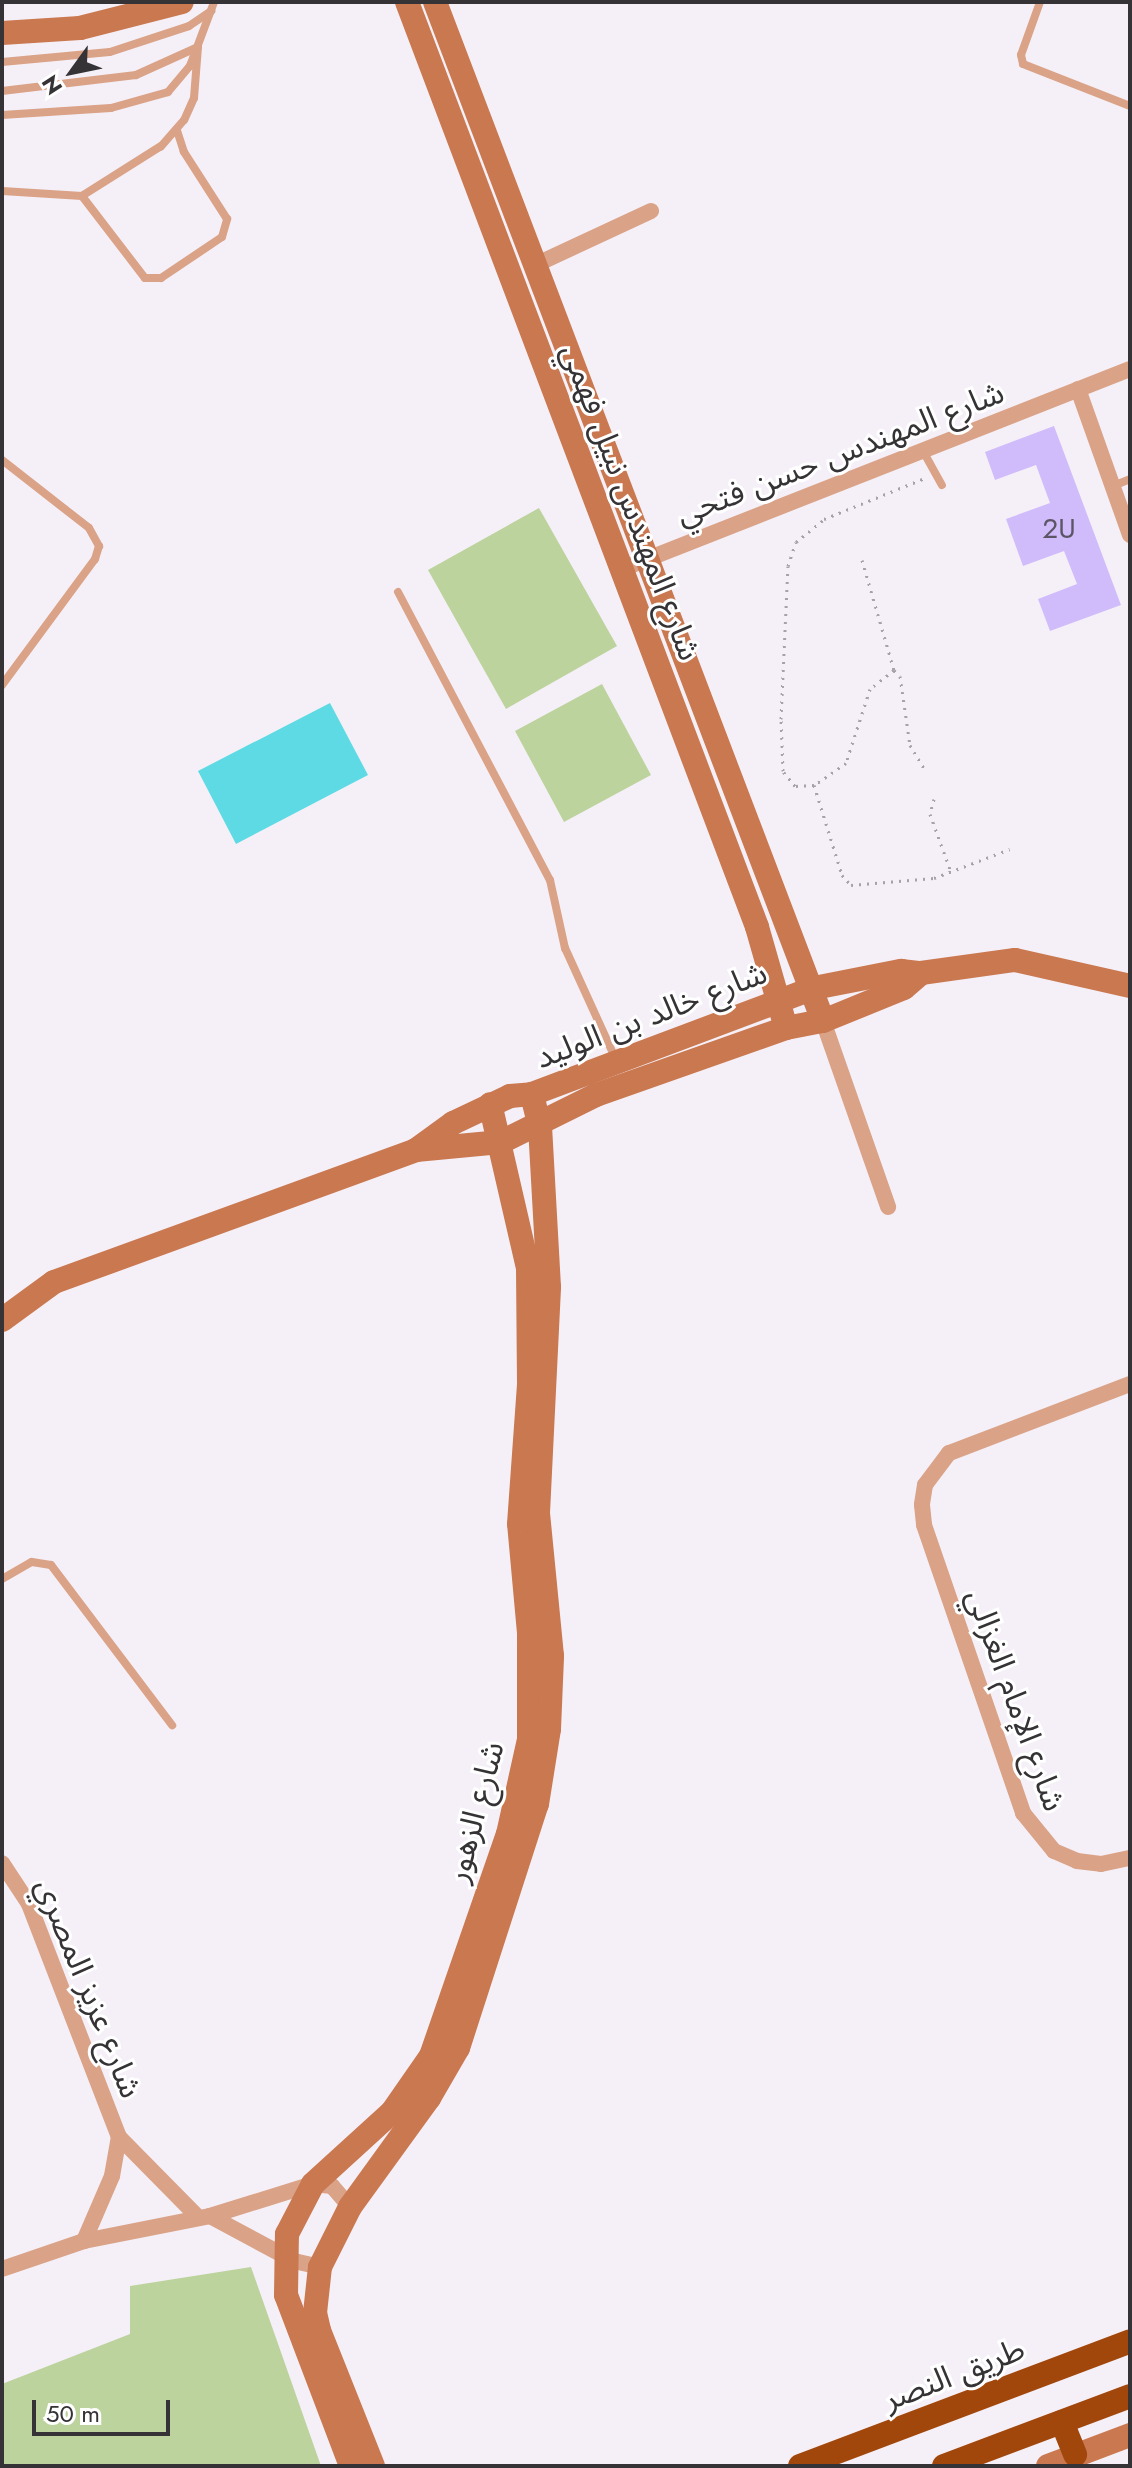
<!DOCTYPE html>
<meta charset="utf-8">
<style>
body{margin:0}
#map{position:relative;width:1132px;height:2468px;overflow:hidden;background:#f5f0f7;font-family:Jost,"Noto Sans Arabic",sans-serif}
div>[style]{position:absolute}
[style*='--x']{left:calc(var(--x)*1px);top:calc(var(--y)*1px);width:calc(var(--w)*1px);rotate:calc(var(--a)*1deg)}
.green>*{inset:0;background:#bcd39d}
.water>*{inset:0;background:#5ddae3}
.building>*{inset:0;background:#d0bcfa}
.path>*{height:3px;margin-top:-1.5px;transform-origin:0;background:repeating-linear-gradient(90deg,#a6a2a7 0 2px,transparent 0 8px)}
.lane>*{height:8px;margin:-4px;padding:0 4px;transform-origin:4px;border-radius:4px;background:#daa287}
.street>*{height:16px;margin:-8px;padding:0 8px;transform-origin:8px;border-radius:8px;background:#daa287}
.secondary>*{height:24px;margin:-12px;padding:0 12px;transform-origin:12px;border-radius:12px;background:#ca7850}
.highway>*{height:24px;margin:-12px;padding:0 12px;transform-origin:12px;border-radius:12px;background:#a2470c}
span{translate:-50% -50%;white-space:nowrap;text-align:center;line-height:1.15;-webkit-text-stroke:6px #fff;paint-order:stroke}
.number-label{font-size:28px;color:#5c5566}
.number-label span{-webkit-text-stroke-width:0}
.street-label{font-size:32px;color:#353335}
.frame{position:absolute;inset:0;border:4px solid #353335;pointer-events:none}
.north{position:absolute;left:32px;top:32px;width:80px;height:80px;-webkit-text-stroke:6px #fff;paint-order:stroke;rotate:237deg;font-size:22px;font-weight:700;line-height:32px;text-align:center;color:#353335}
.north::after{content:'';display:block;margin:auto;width:28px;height:36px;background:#353335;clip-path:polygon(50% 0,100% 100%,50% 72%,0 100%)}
.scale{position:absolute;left:32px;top:2400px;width:138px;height:36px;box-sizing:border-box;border:4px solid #353335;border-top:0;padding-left:10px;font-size:24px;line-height:28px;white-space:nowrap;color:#353335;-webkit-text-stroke:6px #fff;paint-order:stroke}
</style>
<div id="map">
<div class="green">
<div style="clip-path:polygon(539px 508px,617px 646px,506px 709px,428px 570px)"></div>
<div style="clip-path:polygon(602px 684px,651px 775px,564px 822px,515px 731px)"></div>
<div style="clip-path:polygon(251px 2267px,321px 2466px,2px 2466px,2px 2384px,130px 2334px,130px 2286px)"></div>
</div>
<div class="water">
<div style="clip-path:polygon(330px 703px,368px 775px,236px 844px,198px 771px)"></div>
</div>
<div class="building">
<div style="clip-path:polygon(1054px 426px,1121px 605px,1050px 631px,1038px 599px,1077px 584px,1064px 551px,1023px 566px,1006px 519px,1050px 503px,1036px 465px,995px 480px,985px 452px)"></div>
</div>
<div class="path">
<div style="--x:862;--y:560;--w:115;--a:73.8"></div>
<div style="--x:894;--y:670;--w:31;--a:142"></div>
<div style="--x:870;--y:689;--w:78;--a:108"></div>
<div style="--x:846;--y:763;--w:39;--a:145"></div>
<div style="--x:814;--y:785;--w:19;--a:177"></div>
<div style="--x:795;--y:786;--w:19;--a:-129"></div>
<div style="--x:783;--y:771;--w:52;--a:-92.2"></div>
<div style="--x:781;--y:719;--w:153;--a:-87.4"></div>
<div style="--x:788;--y:566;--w:25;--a:-72"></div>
<div style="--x:796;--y:542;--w:36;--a:-39"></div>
<div style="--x:824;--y:519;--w:109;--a:-22.1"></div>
<div style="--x:894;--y:670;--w:8;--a:45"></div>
<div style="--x:900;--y:676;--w:70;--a:81.8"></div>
<div style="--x:910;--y:745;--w:29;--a:59"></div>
<div style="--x:814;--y:785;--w:94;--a:72.7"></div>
<div style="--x:842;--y:875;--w:13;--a:48"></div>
<div style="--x:851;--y:885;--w:83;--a:-4.8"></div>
<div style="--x:934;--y:878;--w:81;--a:-20.9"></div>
<div style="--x:934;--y:799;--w:16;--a:105"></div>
<div style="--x:930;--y:814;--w:62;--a:70.1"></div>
</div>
<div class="lane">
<div style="--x:1040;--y:2;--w:56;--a:109.7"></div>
<div style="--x:1021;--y:55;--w:9;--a:77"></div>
<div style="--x:1023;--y:64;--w:115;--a:21.4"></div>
<div style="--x:2;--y:62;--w:108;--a:-5.3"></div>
<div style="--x:110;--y:52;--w:83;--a:-18.2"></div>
<div style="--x:189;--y:26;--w:27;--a:-34"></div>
<div style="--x:2;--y:91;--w:135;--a:-6.8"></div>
<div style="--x:136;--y:75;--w:68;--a:-24.3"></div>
<div style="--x:198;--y:47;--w:51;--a:94.5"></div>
<div style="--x:194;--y:98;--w:24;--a:114"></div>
<div style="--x:184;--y:120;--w:35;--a:131"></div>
<div style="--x:161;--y:146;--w:93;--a:147.7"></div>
<div style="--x:82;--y:196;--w:80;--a:-176.4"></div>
<div style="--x:2;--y:115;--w:109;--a:-3.7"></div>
<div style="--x:111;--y:108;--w:59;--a:-15.7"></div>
<div style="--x:168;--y:92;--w:34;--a:-50"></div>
<div style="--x:190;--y:66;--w:68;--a:-69.4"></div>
<div style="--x:82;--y:196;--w:103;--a:52.5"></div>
<div style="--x:145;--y:278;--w:16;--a:0"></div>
<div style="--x:161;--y:278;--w:73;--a:-33.9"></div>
<div style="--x:222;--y:237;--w:19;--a:-74"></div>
<div style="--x:227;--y:219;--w:80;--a:-122.7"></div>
<div style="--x:184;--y:152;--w:23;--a:-108"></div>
<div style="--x:923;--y:451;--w:39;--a:61"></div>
<div style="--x:2;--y:460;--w:110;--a:38"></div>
<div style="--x:89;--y:528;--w:21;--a:61"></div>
<div style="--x:99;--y:546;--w:14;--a:107"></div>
<div style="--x:95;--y:559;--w:157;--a:126.4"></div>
<div style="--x:1113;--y:486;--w:18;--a:-22"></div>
<div style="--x:398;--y:592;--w:326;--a:62.2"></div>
<div style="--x:550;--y:880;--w:70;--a:77.6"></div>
<div style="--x:565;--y:948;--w:123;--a:65.5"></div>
<div style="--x:2;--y:1579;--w:34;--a:-30"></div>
<div style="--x:32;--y:1562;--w:19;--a:9"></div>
<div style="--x:51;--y:1565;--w:201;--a:52.9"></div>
</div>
<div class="street">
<div style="--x:535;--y:265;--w:128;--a:-25"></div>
<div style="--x:1078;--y:389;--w:155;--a:70.4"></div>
<div style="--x:622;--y:569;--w:546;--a:-21.49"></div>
<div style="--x:823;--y:1021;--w:197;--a:70.7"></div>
<div style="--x:1130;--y:1384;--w:194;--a:159.1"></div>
<div style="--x:949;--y:1453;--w:40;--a:127"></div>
<div style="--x:925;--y:1485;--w:20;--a:99"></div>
<div style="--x:922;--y:1505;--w:20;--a:84"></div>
<div style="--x:924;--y:1525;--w:305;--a:71"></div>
<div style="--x:1023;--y:1813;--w:49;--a:50.8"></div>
<div style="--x:1054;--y:1851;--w:25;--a:23"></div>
<div style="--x:1077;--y:1861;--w:24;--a:7"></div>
<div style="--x:1101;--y:1864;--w:30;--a:-12"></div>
<div style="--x:2;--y:1863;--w:49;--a:56.6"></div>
<div style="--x:29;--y:1904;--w:250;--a:68.9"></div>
<div style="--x:119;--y:2137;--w:112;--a:45.4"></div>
<div style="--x:210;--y:2216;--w:95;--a:28.2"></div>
<div style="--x:294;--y:2261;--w:27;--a:13"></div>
<div style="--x:84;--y:2241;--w:71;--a:-66.7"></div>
<div style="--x:112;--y:2176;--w:40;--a:-80"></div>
<div style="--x:2;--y:2269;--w:87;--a:-18.9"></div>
<div style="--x:84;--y:2241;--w:128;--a:-11.2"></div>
<div style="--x:210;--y:2216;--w:108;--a:-17.3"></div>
<div style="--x:313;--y:2184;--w:19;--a:6"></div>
<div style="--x:332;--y:2186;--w:28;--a:49"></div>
</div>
<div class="secondary">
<div style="--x:407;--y:2;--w:989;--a:69.27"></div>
<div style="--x:757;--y:927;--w:105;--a:74"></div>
<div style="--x:435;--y:2;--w:1090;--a:69.15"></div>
<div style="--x:2;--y:33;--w:78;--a:-3.7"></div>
<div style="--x:80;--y:28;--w:105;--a:-14.3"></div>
<div style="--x:416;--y:1150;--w:46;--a:-36.1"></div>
<div style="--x:453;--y:1123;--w:63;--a:-25.3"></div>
<div style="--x:510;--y:1096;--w:22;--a:-5"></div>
<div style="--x:532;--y:1094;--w:301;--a:-20.6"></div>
<div style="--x:814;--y:988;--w:89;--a:-11.1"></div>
<div style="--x:901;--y:971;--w:20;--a:6"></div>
<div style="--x:921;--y:973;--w:95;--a:-7.9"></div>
<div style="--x:1015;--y:960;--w:118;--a:12.7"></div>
<div style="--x:2;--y:1320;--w:64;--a:-36.2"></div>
<div style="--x:54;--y:1282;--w:385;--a:-20"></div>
<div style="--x:416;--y:1150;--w:85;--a:-5.4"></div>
<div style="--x:501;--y:1142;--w:106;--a:-26.3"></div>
<div style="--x:596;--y:1095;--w:201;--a:-19.4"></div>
<div style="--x:786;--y:1028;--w:38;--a:-11"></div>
<div style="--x:823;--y:1021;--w:87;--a:-22.2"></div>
<div style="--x:904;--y:988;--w:23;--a:-41"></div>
<div style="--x:351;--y:2466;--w:183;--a:-110.8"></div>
<div style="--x:286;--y:2295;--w:61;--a:-89.1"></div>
<div style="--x:287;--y:2234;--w:56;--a:-62.5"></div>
<div style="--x:313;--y:2184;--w:107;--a:-42.3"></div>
<div style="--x:392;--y:2112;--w:68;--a:-55.1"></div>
<div style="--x:431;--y:2056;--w:235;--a:-70.9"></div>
<div style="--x:508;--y:1834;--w:97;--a:-77.5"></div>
<div style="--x:529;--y:1739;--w:106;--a:-90"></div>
<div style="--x:529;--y:1633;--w:109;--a:-95.2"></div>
<div style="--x:519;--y:1524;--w:141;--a:-85.9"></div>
<div style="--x:529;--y:1383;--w:115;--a:-90.5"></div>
<div style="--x:528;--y:1268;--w:168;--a:-103"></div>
<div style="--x:373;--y:2466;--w:146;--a:-111.7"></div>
<div style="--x:319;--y:2330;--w:17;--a:-103"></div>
<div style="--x:315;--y:2313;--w:46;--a:-83.8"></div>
<div style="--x:320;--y:2267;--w:67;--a:-63.4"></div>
<div style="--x:350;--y:2207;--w:135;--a:-54.1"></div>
<div style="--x:429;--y:2098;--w:58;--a:-59.9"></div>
<div style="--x:458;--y:2048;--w:256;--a:-72.1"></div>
<div style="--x:537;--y:1804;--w:76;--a:-80.9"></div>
<div style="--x:549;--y:1729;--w:73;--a:-87.6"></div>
<div style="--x:552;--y:1656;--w:144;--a:-95.6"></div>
<div style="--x:538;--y:1513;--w:226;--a:-87.2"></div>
<div style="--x:549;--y:1287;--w:160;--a:-93.2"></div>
<div style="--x:540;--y:1127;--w:34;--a:-104"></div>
<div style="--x:1048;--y:2466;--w:88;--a:-20.7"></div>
</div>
<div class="highway">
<div style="--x:1062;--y:2422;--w:35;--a:68"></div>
<div style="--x:800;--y:2466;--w:353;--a:-20.7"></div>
<div style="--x:944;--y:2466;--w:199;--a:-20.6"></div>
</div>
<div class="number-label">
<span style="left:1059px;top:529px">2U</span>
</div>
<div class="street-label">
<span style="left:840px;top:453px;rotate:-21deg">شارع المهندس حسن فتحي</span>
<span style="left:631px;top:502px;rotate:69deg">شارع المهندس نبيل فهمي</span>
<span style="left:651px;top:1015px;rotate:-21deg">شارع خالد بن الوليد</span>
<span style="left:1016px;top:1700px;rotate:70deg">شارع الإمام الغزالي</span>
<span style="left:475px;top:1812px;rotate:-75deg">شارع الزهور</span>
<span style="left:89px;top:1988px;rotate:68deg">شارع عزيز المصري</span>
<span style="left:954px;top:2374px;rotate:-21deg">طريق النصر</span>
</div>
<div class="frame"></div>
<div class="north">N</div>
<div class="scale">50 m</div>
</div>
